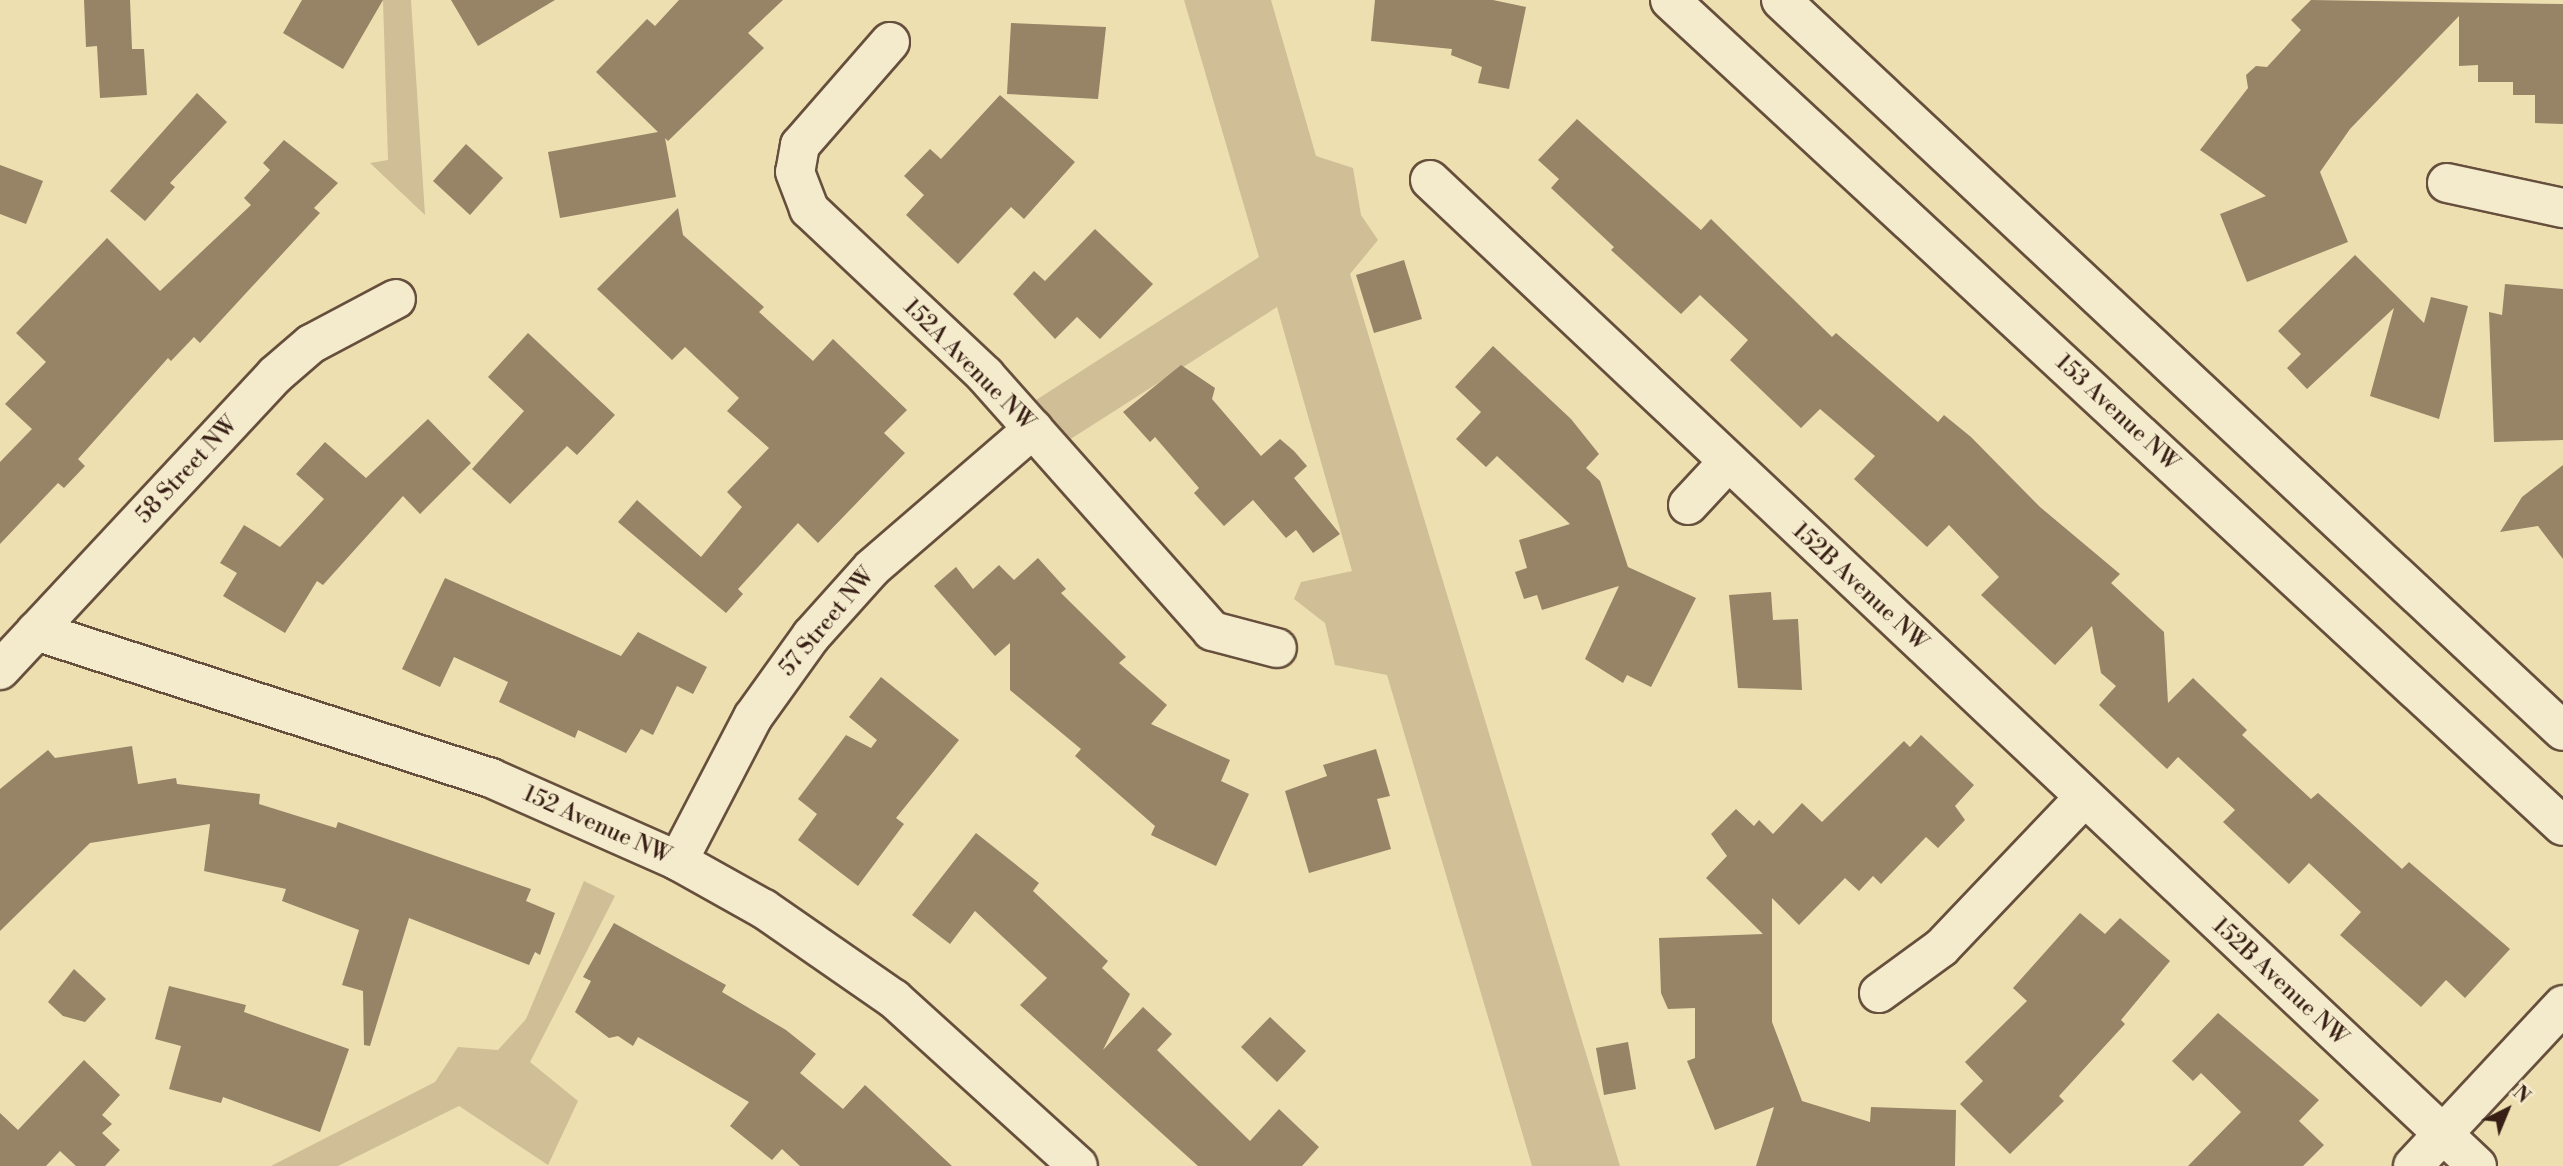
<!DOCTYPE html>
<style>
body{margin:0}
#map{position:relative;width:2563px;height:1166px;overflow:hidden;background:#eedfb1;font-family:"Libre Bodoni",serif}
div>[style]{position:absolute}
[style*='--x']{left:calc(var(--x)*1px);top:calc(var(--y)*1px);width:calc(var(--w)*1px);rotate:calc(var(--a)*1deg)}
.green>*{inset:0;background:#cfbe96}
.building>*{inset:0;background:#978366}
.roads{filter:drop-shadow(2px 0 #664f3c) drop-shadow(-2px 0 #664f3c) drop-shadow(0 2px #664f3c) drop-shadow(0 -2px #664f3c)}
.street>*{height:38px;margin:-19px;padding:0 19px;transform-origin:19px;border-radius:19px;background:#f4eacc}
.secondary>*{height:38px;margin:-19px;padding:0 19px;transform-origin:19px;border-radius:19px;background:#f4eacc}
span{translate:-50% -50%;white-space:nowrap;text-align:center;line-height:1.15;-webkit-text-stroke:5px #f4eacc;paint-order:stroke}
.street-label{font-size:23px;color:#381f15}
.north{position:absolute;left:2472px;top:1075px;width:70px;height:70px;-webkit-text-stroke:5px #f4eacc;paint-order:stroke;rotate:43deg;font-size:19px;font-weight:700;line-height:28px;text-align:center;color:#381f15}
.north::after{content:'';display:block;margin:auto;width:24px;height:32px;background:#381f15;clip-path:polygon(50% 0,100% 100%,50% 72%,0 100%)}
</style>
<div id="map">
<div class="green">
<div style="clip-path:polygon(383px 0,411px 0,425px 215px,370px 163px,388px 160px)"></div>
<div style="clip-path:polygon(1184px 0,1271px 0,1316px 156px,1353px 168px,1361px 215px,1378px 240px,1350px 274px,1620px 1166px,1532px 1166px,1387px 675px,1335px 665px,1325px 623px,1294px 599px,1301px 582px,1352px 571px,1277px 307px,1069px 440px,1036px 400px,1259px 257px)"></div>
<div style="clip-path:polygon(584px 881px,615px 896px,530px 1062px,578px 1101px,548px 1165px,459px 1106px,338px 1166px,271px 1166px,435px 1082px,458px 1047px,498px 1050px,526px 1019px)"></div>
</div>
<div class="building">
<div style="clip-path:polygon(84px 0,130px 0,132px 49px,144px 49px,147px 95px,100px 98px,97px 46px,86px 47px)"></div>
<div style="clip-path:polygon(302px 0,383px 0,343px 69px,283px 33px)"></div>
<div style="clip-path:polygon(451px 0,555px 0,478px 46px)"></div>
<div style="clip-path:polygon(679px 0,783px 0,748px 33px,764px 48px,668px 141px,665px 138px,676px 197px,560px 218px,548px 152px,658px 132px,596px 72px,647px 19px,655px 26px)"></div>
<div style="clip-path:polygon(1375px 0,1493px 0,1526px 7px,1509px 89px,1478px 83px,1482px 67px,1451px 55px,1452px 49px,1371px 41px)"></div>
<div style="clip-path:polygon(2311px 0,2563px 4px,2563px 124px,2535px 123px,2535px 95px,2513px 95px,2513px 82px,2478px 82px,2478px 65px,2459px 66px,2459px 16px,2350px 129px,2320px 172px,2348px 242px,2247px 282px,2220px 214px,2266px 196px,2200px 150px,2248px 88px,2246px 75px,2256px 66px,2267px 67px,2301px 30px,2291px 20px)"></div>
<div style="clip-path:polygon(1011px 23px,1106px 27px,1098px 99px,1007px 94px)"></div>
<div style="clip-path:polygon(197px 93px,227px 122px,170px 183px,175px 187px,145px 221px,110px 191px)"></div>
<div style="clip-path:polygon(1000px 95px,1075px 162px,1024px 219px,1011px 207px,958px 264px,906px 215px,924px 195px,904px 176px,930px 149px,941px 159px)"></div>
<div style="clip-path:polygon(1577px 119px,1701px 230px,1711px 219px,1832px 337px,1836px 333px,1938px 422px,1944px 415px,1971px 437px,2040px 507px,2120px 574px,2111px 583px,2164px 632px,2168px 703px,2193px 678px,2247px 730px,2242px 735px,2311px 799px,2318px 793px,2402px 869px,2409px 862px,2510px 949px,2465px 998px,2446px 980px,2421px 1007px,2340px 935px,2361px 912px,2309px 863px,2289px 884px,2223px 822px,2235px 810px,2178px 757px,2167px 769px,2099px 705px,2116px 686px,2101px 673px,2092px 626px,2055px 665px,1981px 595px,1999px 577px,1949px 525px,1927px 547px,1854px 479px,1875px 456px,1820px 409px,1801px 428px,1730px 360px,1748px 340px,1700px 295px,1681px 314px,1611px 250px,1614px 247px,1551px 188px,1559px 179px,1538px 160px)"></div>
<div style="clip-path:polygon(284px 140px,338px 183px,314px 208px,320px 213px,200px 343px,194px 337px,171px 361px,168px 358px,78px 459px,85px 466px,64px 488px,58px 483px,0 544px,0 462px,32px 429px,5px 404px,46px 362px,16px 333px,107px 238px,160px 291px,251px 205px,244px 198px,270px 170px,263px 163px)"></div>
<div style="clip-path:polygon(466px 144px,503px 178px,470px 215px,433px 181px)"></div>
<div style="clip-path:polygon(0 165px,43px 181px,26px 224px,0 214px)"></div>
<div style="clip-path:polygon(678px 208px,683px 235px,764px 307px,759px 312px,813px 361px,833px 339px,907px 410px,884px 433px,905px 453px,818px 543px,798px 523px,738px 589px,743px 594px,726px 613px,618px 522px,637px 500px,701px 557px,742px 507px,727px 492px,769px 448px,727px 411px,739px 398px,685px 347px,672px 360px,597px 289px)"></div>
<div style="clip-path:polygon(1095px 229px,1153px 284px,1100px 339px,1077px 317px,1055px 339px,1013px 294px,1034px 271px,1045px 281px)"></div>
<div style="clip-path:polygon(2355px 255px,2424px 323px,2431px 297px,2468px 306px,2439px 419px,2370px 396px,2394px 308px,2307px 389px,2287px 368px,2301px 354px,2278px 331px)"></div>
<div style="clip-path:polygon(1404px 260px,1422px 319px,1374px 333px,1356px 275px)"></div>
<div style="clip-path:polygon(2505px 284px,2563px 289px,2563px 440px,2494px 442px,2489px 312px,2502px 315px)"></div>
<div style="clip-path:polygon(528px 333px,615px 415px,577px 455px,567px 446px,510px 504px,472px 469px,524px 411px,488px 377px)"></div>
<div style="clip-path:polygon(1493px 346px,1571px 419px,1599px 454px,1586px 468px,1600px 481px,1628px 567px,1696px 598px,1651px 687px,1627px 675px,1623px 683px,1585px 659px,1619px 586px,1542px 610px,1537px 595px,1524px 599px,1515px 572px,1527px 568px,1519px 540px,1570px 524px,1497px 456px,1486px 467px,1456px 439px,1481px 412px,1455px 387px)"></div>
<div style="clip-path:polygon(1181px 365px,1215px 388px,1212px 399px,1261px 456px,1280px 439px,1294px 451px,1307px 466px,1294px 478px,1340px 534px,1313px 553px,1296px 530px,1286px 538px,1253px 500px,1224px 526px,1194px 493px,1199px 488px,1155px 437px,1150px 442px,1123px 412px)"></div>
<div style="clip-path:polygon(428px 419px,471px 463px,420px 514px,403px 496px,323px 585px,317px 581px,285px 633px,223px 596px,237px 573px,220px 563px,244px 525px,280px 547px,324px 499px,296px 474px,325px 442px,366px 478px)"></div>
<div style="clip-path:polygon(2563px 465px,2563px 559px,2538px 526px,2500px 532px,2522px 497px)"></div>
<div style="clip-path:polygon(1038px 558px,1066px 589px,1061px 593px,1126px 657px,1119px 663px,1167px 705px,1151px 724px,1230px 760px,1221px 781px,1249px 794px,1216px 866px,1151px 835px,1155px 826px,1075px 756px,1081px 749px,1010px 690px,1010px 643px,995px 656px,934px 586px,956px 567px,973px 589px,999px 565px,1014px 580px)"></div>
<div style="clip-path:polygon(445px 578px,621px 656px,638px 632px,707px 667px,693px 694px,677px 686px,653px 735px,641px 729px,626px 753px,578px 730px,575px 738px,499px 702px,508px 682px,454px 657px,440px 687px,402px 669px)"></div>
<div style="clip-path:polygon(1771px 592px,1773px 620px,1798px 619px,1802px 690px,1738px 688px,1729px 595px)"></div>
<div style="clip-path:polygon(881px 677px,959px 740px,896px 818px,904px 824px,858px 886px,798px 840px,817px 814px,798px 799px,846px 735px,871px 748px,877px 740px,849px 717px)"></div>
<div style="clip-path:polygon(1921px 735px,1974px 785px,1955px 806px,1965px 820px,1938px 848px,1926px 837px,1881px 884px,1873px 876px,1859px 891px,1845px 878px,1799px 925px,1772px 898px,1772px 1022px,1802px 1101px,1870px 1122px,1871px 1107px,1956px 1110px,1955px 1166px,1756px 1166px,1774px 1107px,1715px 1130px,1687px 1061px,1695px 1058px,1695px 1008px,1668px 1009px,1661px 993px,1659px 938px,1763px 934px,1706px 878px,1727px 856px,1711px 834px,1736px 809px,1754px 826px,1759px 820px,1773px 834px,1802px 803px,1822px 822px,1904px 741px,1910px 747px)"></div>
<div style="clip-path:polygon(132px 746px,138px 784px,176px 778px,177px 784px,260px 794px,259px 804px,336px 828px,338px 822px,531px 889px,526px 901px,555px 913px,540px 955px,535px 952px,529px 965px,409px 918px,370px 1046px,364px 1045px,363px 991px,342px 985px,359px 930px,282px 901px,286px 889px,204px 871px,210px 824px,90px 843px,0 931px,0 789px,48px 750px,55px 758px)"></div>
<div style="clip-path:polygon(1376px 749px,1390px 796px,1377px 799px,1391px 849px,1309px 873px,1285px 791px,1327px 776px,1323px 765px)"></div>
<div style="clip-path:polygon(976px 833px,1039px 883px,1033px 891px,1108px 961px,1102px 968px,1130px 994px,1103px 1050px,1143px 1007px,1172px 1034px,1157px 1050px,1250px 1141px,1279px 1109px,1319px 1147px,1302px 1166px,1198px 1166px,1020px 1005px,1047px 978px,975px 911px,950px 944px,912px 915px)"></div>
<div style="clip-path:polygon(2080px 913px,2105px 934px,2120px 918px,2170px 961px,2121px 1020px,2125px 1024px,2059px 1096px,2064px 1101px,2010px 1154px,1960px 1104px,1983px 1081px,1965px 1062px,2027px 1001px,2013px 988px)"></div>
<div style="clip-path:polygon(614px 923px,726px 985px,722px 992px,786px 1030px,816px 1054px,800px 1073px,843px 1109px,865px 1085px,952px 1166px,800px 1166px,782px 1149px,772px 1160px,730px 1126px,749px 1102px,638px 1037px,633px 1046px,618px 1036px,609px 1038px,575px 1012px,591px 981px,583px 977px)"></div>
<div style="clip-path:polygon(74px 969px,106px 999px,85px 1022px,63px 1016px,48px 1002px)"></div>
<div style="clip-path:polygon(169px 986px,246px 1005px,244px 1012px,349px 1049px,320px 1132px,223px 1097px,221px 1103px,169px 1089px,181px 1046px,155px 1039px)"></div>
<div style="clip-path:polygon(2218px 1013px,2319px 1100px,2299px 1121px,2324px 1145px,2303px 1166px,2188px 1166px,2241px 1112px,2201px 1073px,2193px 1081px,2172px 1061px)"></div>
<div style="clip-path:polygon(1270px 1017px,1306px 1051px,1277px 1082px,1241px 1047px)"></div>
<div style="clip-path:polygon(1628px 1042px,1636px 1089px,1604px 1095px,1596px 1048px)"></div>
<div style="clip-path:polygon(84px 1060px,120px 1095px,102px 1115px,112px 1124px,102px 1133px,120px 1150px,105px 1166px,76px 1166px,60px 1151px,46px 1166px,0 1166px,0 1113px,18px 1130px)"></div>
</div>
<div class="roads">
<div class="street">
<div style="--x:890;--y:42;--w:137;--a:131.1"></div>
<div style="--x:800;--y:145;--w:27;--a:100"></div>
<div style="--x:795;--y:172;--w:40;--a:69"></div>
<div style="--x:809;--y:209;--w:242;--a:43.3"></div>
<div style="--x:985;--y:375;--w:342;--a:48.4"></div>
<div style="--x:1212;--y:631;--w:67;--a:14.7"></div>
<div style="--x:1430;--y:180;--w:1438;--a:43.28"></div>
<div style="--x:2447;--y:183;--w:119;--a:12.2"></div>
<div style="--x:1688;--y:505;--w:59;--a:-47.1"></div>
<div style="--x:36;--y:631;--w:478;--a:17.9"></div>
<div style="--x:491;--y:778;--w:205;--a:23.9"></div>
<div style="--x:678;--y:861;--w:98;--a:29.2"></div>
<div style="--x:764;--y:909;--w:158;--a:34.7"></div>
<div style="--x:894;--y:999;--w:248;--a:42.2"></div>
<div style="--x:0;--y:670;--w:403;--a:-47"></div>
<div style="--x:275;--y:375;--w:48;--a:-40.7"></div>
<div style="--x:311;--y:344;--w:96;--a:-27.9"></div>
<div style="--x:678;--y:861;--w:162;--a:-62.5"></div>
<div style="--x:753;--y:717;--w:100;--a:-54.4"></div>
<div style="--x:811;--y:636;--w:91;--a:-48.1"></div>
<div style="--x:872;--y:568;--w:213;--a:-40.8"></div>
<div style="--x:1879;--y:993;--w:77;--a:-36"></div>
<div style="--x:1941;--y:948;--w:207;--a:-46.4"></div>
</div>
<div class="secondary">
<div style="--x:1670;--y:0;--w:1216;--a:42.77"></div>
<div style="--x:1781;--y:0;--w:1070;--a:43.07"></div>
<div style="--x:2413;--y:1166;--w:220;--a:-47"></div>
</div>
</div>
<div class="street-label">
<span style="left:969px;top:365px;rotate:45deg">152A Avenue NW</span>
<span style="left:2117px;top:413px;rotate:43deg">153 Avenue NW</span>
<span style="left:187px;top:470px;rotate:-47deg">58 Street NW</span>
<span style="left:1860px;top:587px;rotate:43deg">152B Avenue NW</span>
<span style="left:827px;top:622px;rotate:-50deg">57 Street NW</span>
<span style="left:597px;top:825px;rotate:24deg">152 Avenue NW</span>
<span style="left:2280px;top:982px;rotate:43deg">152B Avenue NW</span>
</div>
<div class="north">N</div>
</div>
